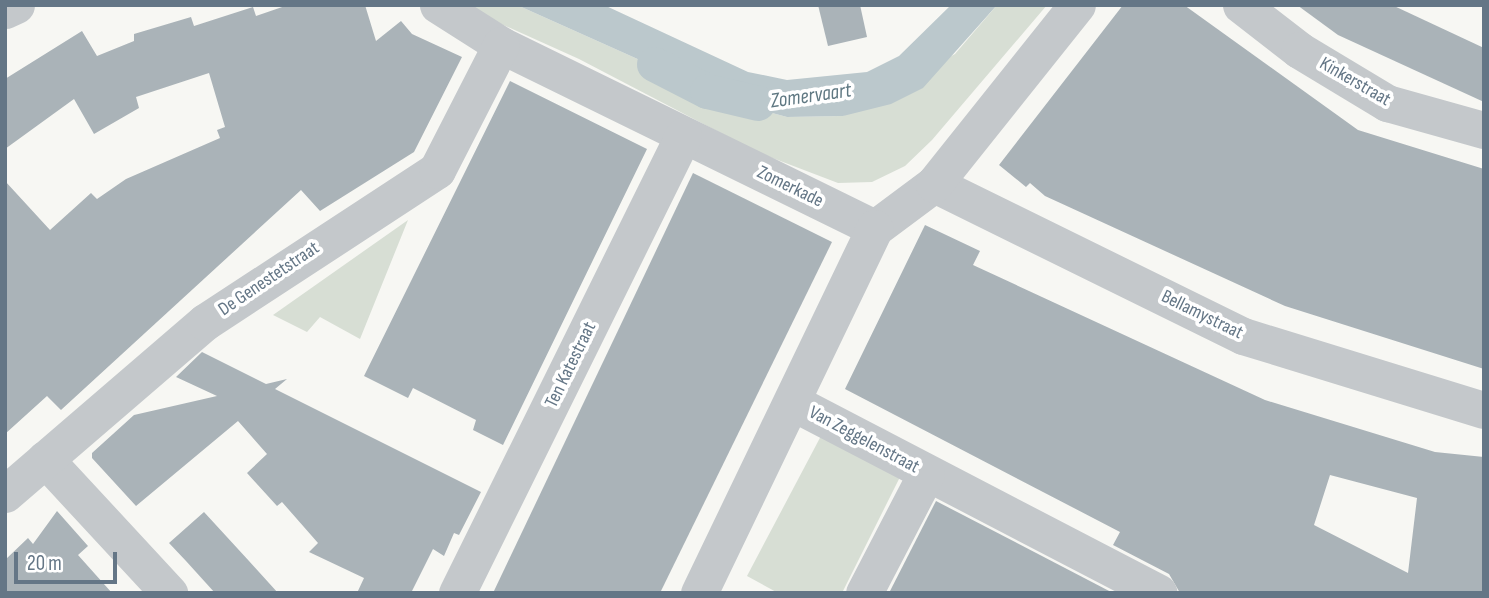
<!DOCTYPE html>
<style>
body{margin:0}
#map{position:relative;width:1489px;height:598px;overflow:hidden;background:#f7f7f3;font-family:"Sofia Sans Condensed",sans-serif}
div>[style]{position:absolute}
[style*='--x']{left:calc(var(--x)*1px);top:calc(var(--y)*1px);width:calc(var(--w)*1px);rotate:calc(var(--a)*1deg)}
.green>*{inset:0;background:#d7ded4}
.water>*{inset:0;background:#bbc8cc}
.canal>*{height:35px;margin:-17.5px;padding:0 17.5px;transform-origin:17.5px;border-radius:17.5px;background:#bbc8cc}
.building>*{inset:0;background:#aab3b8}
.minor>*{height:37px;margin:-18.5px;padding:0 18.5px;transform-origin:18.5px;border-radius:18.5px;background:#c4c8cb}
span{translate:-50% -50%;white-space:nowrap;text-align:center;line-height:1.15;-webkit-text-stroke:7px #fff;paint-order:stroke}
.street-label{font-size:19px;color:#647686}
.water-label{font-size:21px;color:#5f7882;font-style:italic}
.frame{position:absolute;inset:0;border:7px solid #647686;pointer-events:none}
.scale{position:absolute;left:14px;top:552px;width:103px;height:32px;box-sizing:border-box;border:4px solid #647686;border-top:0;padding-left:9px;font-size:21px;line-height:24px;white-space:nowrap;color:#647686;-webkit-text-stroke:5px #fff;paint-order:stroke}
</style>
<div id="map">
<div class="green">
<div style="clip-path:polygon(459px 5px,517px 5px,738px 104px,787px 117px,843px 116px,955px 54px,997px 5px,1047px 5px,932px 140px,905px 166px,872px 182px,838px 183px,757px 152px,579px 59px)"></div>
<div style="clip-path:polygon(408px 220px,360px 339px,320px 317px,307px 332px,273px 315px)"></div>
<div style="clip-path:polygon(822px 434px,900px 477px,842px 593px,778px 593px,747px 576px)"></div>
</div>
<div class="water">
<div style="clip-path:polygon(517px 5px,604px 5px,748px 72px,787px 80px,867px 72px,899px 56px,951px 5px,997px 5px,923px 88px,891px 104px,843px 116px,787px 117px,738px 104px)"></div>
</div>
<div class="canal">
<div style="--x:654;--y:64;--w:59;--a:27"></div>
<div style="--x:707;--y:91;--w:52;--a:13.2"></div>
</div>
<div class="building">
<div style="clip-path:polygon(288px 5px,365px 5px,376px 41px,401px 21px,412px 34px,462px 57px,414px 152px,320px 211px,301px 190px,61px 410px,47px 396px,5px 434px,5px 181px,50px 230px,91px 193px,97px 199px,126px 179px,220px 138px,217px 130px,225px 127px,209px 73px,136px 97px,139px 108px,94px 134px,74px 99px,5px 149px,5px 79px,82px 31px,97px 56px,134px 41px,134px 34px,191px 17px,194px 26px,253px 7px,256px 16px)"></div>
<div style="clip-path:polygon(818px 5px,860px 5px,867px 37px,828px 46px)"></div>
<div style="clip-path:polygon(1123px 5px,1184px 5px,1358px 130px,1484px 169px,1484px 369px,1285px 306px,1045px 196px,1030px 183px,1026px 187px,999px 165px)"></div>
<div style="clip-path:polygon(1297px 5px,1392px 5px,1484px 48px,1484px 102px,1338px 35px)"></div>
<div style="clip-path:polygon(510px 81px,647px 149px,503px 445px,473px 430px,476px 420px,413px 388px,408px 398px,364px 376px)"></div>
<div style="clip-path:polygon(693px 173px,832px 242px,660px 593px,493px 593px)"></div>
<div style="clip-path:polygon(evenodd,925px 225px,980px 251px,973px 265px,1265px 400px,1435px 452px,1484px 457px,1484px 593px,1180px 593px,1169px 574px,1113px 545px,1120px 532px,845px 389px,925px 225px,1330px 475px,1417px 498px,1408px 573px,1314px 525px,1330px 475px)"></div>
<div style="clip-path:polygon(202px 352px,266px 384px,287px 379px,275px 389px,481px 492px,459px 535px,454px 533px,444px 556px,433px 549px,411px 593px,357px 593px,364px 578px,309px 552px,318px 543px,282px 502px,277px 506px,247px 473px,267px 454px,238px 421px,136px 506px,92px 458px,92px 453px,134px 415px,217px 396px,176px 377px)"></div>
<div style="clip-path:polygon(936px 501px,1113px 593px,889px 593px)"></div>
<div style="clip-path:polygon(57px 511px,88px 546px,78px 555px,112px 593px,5px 593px,5px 560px,28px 538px,33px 544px)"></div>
<div style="clip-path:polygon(204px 512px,249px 561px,278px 593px,215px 593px,186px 561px,169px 543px)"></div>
</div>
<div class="minor">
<div style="--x:438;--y:5;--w:75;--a:32.4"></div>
<div style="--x:501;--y:45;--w:416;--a:26.1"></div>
<div style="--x:1241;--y:5;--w:73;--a:37.8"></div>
<div style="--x:1299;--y:50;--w:103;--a:31.1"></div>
<div style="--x:1387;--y:103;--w:101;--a:15.6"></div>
<div style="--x:5;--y:10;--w:12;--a:-24"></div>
<div style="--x:934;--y:184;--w:344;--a:26.2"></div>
<div style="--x:1243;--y:336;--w:252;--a:17.1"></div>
<div style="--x:875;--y:228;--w:74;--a:-36.7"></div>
<div style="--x:934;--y:184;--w:229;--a:-51.4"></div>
<div style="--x:794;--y:403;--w:411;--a:27.5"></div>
<div style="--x:45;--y:459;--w:183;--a:47.2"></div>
<div style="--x:5;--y:494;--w:264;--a:-40.7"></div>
<div style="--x:205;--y:322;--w:277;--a:-33.2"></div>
<div style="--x:437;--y:170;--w:140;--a:-62.9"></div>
<div style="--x:457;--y:593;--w:510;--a:-63.69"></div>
<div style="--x:699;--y:593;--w:405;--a:-64.3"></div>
<div style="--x:864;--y:593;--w:134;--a:-62.5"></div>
</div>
<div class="street-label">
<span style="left:1355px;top:82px;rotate:30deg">Kinkerstraat</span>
<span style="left:790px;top:187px;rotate:26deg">Zomerkade</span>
<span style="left:269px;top:279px;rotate:-34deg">De Genestetstraat</span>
<span style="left:1202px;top:315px;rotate:26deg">Bellamystraat</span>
<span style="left:571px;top:365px;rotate:-64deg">Ten Katestraat</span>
<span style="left:864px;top:440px;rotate:28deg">Van Zeggelenstraat</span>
</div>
<div class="water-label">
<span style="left:811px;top:96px;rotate:-8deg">Zomervaart</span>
</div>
<div class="frame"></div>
<div class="scale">20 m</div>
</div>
